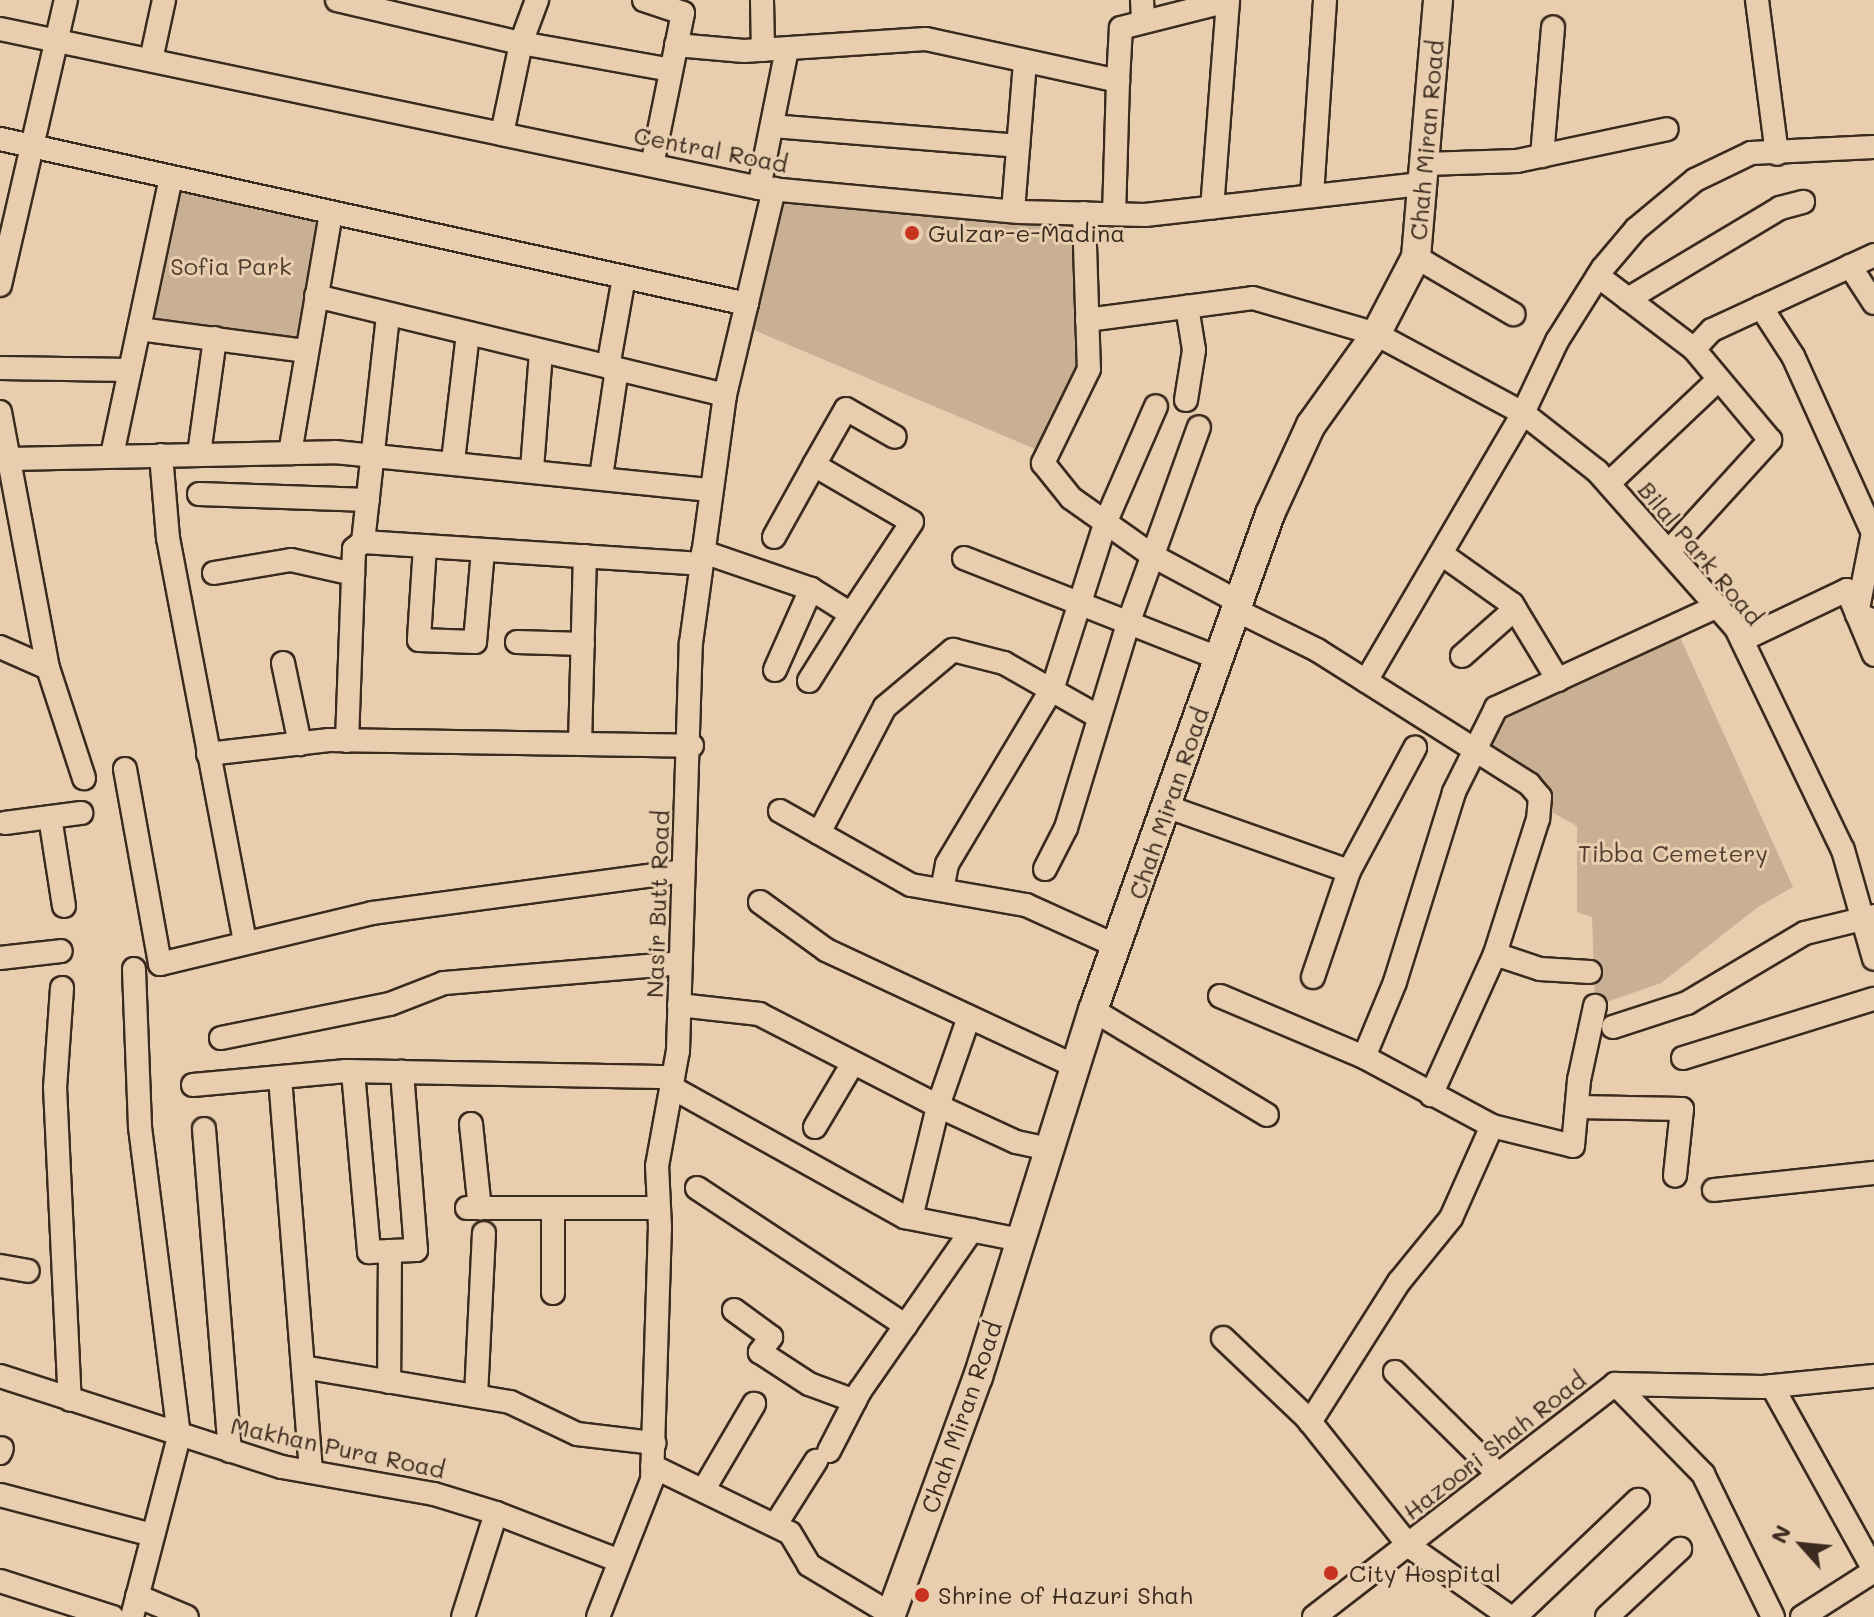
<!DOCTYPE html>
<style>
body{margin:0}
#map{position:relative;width:1874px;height:1617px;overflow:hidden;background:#e8ceaf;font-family:Mali,sans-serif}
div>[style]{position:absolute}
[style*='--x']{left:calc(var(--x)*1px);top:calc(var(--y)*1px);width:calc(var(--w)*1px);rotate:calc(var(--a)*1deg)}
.green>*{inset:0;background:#c9b095}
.roads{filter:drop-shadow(2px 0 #3b2a1e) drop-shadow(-2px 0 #3b2a1e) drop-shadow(0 2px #3b2a1e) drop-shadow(0 -2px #3b2a1e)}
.minor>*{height:22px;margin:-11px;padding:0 11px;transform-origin:11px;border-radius:11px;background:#e8ceaf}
.major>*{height:28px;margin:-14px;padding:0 14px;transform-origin:14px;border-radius:14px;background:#e8ceaf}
.dots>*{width:22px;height:22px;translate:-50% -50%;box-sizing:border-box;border:4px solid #e8ceaf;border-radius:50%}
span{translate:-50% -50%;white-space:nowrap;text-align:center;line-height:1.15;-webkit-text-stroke:6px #e8ceaf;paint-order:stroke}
.street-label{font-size:24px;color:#3b2a1e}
.poi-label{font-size:24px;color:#3b2a1e}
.left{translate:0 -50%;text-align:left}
.park-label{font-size:24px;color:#503e30}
.north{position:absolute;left:1762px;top:1505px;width:80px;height:80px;-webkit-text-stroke:6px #e8ceaf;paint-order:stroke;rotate:297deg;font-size:22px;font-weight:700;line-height:32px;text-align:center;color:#3b2a1e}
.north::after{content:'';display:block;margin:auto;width:28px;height:36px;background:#3b2a1e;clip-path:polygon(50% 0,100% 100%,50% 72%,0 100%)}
</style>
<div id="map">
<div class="green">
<div style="clip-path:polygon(171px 177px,331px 212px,307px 351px,139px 329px)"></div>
<div style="clip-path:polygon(774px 189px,1084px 213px,1089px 369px,1047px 454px,742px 325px)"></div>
<div style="clip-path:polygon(1675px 626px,1793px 887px,1758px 907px,1661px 983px,1595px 1006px,1592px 917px,1577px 912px,1577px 826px,1539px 805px,1475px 749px,1496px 708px)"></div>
</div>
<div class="roads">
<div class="minor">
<div style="--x:337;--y:0;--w:189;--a:13.2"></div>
<div style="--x:521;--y:43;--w:152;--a:10.2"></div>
<div style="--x:644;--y:0;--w:41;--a:18.4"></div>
<div style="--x:683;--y:13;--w:155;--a:101.5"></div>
<div style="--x:762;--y:0;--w:50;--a:88.9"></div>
<div style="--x:1142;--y:0;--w:20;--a:87"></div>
<div style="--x:1757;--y:0;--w:155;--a:82.6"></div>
<div style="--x:0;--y:29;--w:775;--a:11.83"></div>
<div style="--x:759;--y:188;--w:261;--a:5.3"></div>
<div style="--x:1019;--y:212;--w:126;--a:1.4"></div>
<div style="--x:1145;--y:215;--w:280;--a:-6.4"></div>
<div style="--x:676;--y:45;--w:68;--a:5"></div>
<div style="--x:744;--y:51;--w:182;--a:-3.8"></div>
<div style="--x:926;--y:39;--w:197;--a:12.3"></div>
<div style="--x:1118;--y:81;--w:133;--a:91.7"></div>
<div style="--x:151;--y:60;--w:61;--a:-77.8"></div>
<div style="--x:1118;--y:81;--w:53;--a:-86.8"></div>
<div style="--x:1121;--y:28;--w:110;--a:-14.2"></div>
<div style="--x:1228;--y:1;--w:207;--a:94.4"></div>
<div style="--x:772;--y:126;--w:247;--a:4.6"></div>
<div style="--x:502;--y:134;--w:93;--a:-78.2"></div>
<div style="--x:521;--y:43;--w:46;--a:-69.6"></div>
<div style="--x:0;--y:139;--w:765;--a:12.46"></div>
<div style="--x:1542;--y:156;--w:129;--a:-85.1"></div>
<div style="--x:1425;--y:164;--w:92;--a:-1.9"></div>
<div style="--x:1517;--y:161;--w:153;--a:-12"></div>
<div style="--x:759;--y:188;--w:142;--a:-78.6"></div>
<div style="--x:1312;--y:196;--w:196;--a:-86.2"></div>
<div style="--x:1013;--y:211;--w:150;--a:-85.4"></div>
<div style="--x:1084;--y:213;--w:156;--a:88.2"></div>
<div style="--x:1089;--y:369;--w:105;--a:116.1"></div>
<div style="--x:1043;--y:463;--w:45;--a:51.3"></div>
<div style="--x:1071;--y:498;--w:100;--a:35.3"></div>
<div style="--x:1153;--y:556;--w:95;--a:28.2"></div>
<div style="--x:1416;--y:257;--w:113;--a:30.4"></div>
<div style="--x:1850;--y:266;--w:44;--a:57"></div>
<div style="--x:1598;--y:276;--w:121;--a:37.2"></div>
<div style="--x:1694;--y:349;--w:26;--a:-47"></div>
<div style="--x:1712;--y:330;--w:179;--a:-24.8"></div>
<div style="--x:0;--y:285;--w:293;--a:-77"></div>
<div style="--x:316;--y:296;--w:421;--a:13.6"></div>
<div style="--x:1628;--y:299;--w:177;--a:-30.9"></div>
<div style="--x:1780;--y:208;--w:24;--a:-15"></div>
<div style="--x:1761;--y:307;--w:59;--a:56.9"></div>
<div style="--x:1793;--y:356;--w:194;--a:65.7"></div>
<div style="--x:1873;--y:533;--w:83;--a:101.2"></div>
<div style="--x:1857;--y:614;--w:18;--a:22"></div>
<div style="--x:1087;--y:320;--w:167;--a:-7.5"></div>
<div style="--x:1253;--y:298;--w:128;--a:16.3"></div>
<div style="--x:1376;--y:334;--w:167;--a:28.3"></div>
<div style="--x:1523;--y:413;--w:94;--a:38.1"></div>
<div style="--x:1597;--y:471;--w:210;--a:48.5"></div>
<div style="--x:1736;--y:628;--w:246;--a:64.3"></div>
<div style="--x:1843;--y:850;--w:113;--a:74.1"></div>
<div style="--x:139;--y:329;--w:169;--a:7.5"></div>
<div style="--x:608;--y:367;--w:91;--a:-79.9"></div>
<div style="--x:0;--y:368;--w:130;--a:0.9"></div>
<div style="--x:1186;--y:400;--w:51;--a:-80.9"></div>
<div style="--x:1194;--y:350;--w:44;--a:-99.2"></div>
<div style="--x:0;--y:412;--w:260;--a:79.4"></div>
<div style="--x:290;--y:453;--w:244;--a:-80.3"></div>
<div style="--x:199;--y:454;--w:117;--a:-82.1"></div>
<div style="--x:112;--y:455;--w:284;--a:-78"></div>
<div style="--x:161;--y:455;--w:83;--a:85.2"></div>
<div style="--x:168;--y:538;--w:412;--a:79.2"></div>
<div style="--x:9;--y:459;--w:326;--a:-1.2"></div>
<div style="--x:335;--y:452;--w:378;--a:5.8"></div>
<div style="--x:453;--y:461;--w:129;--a:-83.3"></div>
<div style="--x:814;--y:465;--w:64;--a:-60.3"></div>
<div style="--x:846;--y:409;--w:56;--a:29.7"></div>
<div style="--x:532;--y:469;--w:118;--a:-85.6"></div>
<div style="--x:601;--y:477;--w:109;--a:-81.6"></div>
<div style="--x:1609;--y:483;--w:151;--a:-43.4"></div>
<div style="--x:199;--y:494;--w:169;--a:2"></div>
<div style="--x:774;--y:537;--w:82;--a:-60.9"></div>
<div style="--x:814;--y:465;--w:113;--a:30.2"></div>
<div style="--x:912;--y:522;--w:110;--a:123.5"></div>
<div style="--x:363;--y:542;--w:339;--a:3.7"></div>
<div style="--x:425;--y:546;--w:94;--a:93.7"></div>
<div style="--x:419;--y:640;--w:56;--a:2"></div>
<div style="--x:475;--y:642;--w:92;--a:-85"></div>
<div style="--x:1670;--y:550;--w:149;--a:-47.7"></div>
<div style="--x:1770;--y:440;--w:119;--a:-129.9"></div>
<div style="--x:703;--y:552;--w:114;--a:18.9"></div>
<div style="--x:811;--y:589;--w:47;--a:32"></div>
<div style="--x:851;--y:614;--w:79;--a:122.1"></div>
<div style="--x:1443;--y:555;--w:85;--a:35.4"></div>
<div style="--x:1512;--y:604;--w:89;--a:58.8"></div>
<div style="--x:964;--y:558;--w:273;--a:21.5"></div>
<div style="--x:214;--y:573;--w:78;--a:-9.6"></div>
<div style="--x:291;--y:560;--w:64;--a:12.7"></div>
<div style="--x:1234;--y:609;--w:93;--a:26.3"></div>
<div style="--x:1317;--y:650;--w:251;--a:32.3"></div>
<div style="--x:1529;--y:784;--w:17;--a:50"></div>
<div style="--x:1540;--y:797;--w:22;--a:95"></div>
<div style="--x:1538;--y:819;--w:142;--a:107.7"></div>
<div style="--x:1495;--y:954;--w:155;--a:114.4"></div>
<div style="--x:1742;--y:640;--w:116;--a:-25.5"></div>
<div style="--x:1847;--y:590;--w:70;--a:67.4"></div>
<div style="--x:517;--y:642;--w:66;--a:1.7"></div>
<div style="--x:0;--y:647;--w:52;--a:23.6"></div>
<div style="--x:48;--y:668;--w:116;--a:71.9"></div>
<div style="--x:1462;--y:656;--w:71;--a:-41.6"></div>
<div style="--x:283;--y:663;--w:83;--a:78.1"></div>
<div style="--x:775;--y:670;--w:89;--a:-66"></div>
<div style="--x:1366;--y:681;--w:311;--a:-59.6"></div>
<div style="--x:1523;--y:413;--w:80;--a:-64.7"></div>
<div style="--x:1557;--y:341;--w:86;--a:-57.8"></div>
<div style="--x:1603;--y:268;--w:51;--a:-49.8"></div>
<div style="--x:1636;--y:229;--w:77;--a:-39.7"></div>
<div style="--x:1695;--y:180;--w:62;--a:-25.7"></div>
<div style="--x:1751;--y:153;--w:123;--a:-2.8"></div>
<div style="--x:347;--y:741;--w:192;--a:-87.9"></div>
<div style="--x:354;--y:549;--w:11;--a:-38"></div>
<div style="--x:363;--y:542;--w:229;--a:-83.7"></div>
<div style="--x:580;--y:744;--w:188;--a:-88.5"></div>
<div style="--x:208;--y:754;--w:122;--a:-6.6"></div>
<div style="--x:329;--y:740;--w:363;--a:0.9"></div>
<div style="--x:125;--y:769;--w:198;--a:79.8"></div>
<div style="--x:160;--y:964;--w:219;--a:-13.5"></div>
<div style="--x:373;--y:913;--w:313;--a:-7.7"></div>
<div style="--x:1168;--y:807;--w:192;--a:19.5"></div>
<div style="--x:1349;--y:871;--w:140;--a:-61.8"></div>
<div style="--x:780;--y:811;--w:150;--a:29.5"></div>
<div style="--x:911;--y:885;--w:117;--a:9.9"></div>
<div style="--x:1026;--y:905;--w:100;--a:24.3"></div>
<div style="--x:50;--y:817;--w:90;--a:81.1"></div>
<div style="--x:5;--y:823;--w:77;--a:-7.5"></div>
<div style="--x:819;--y:833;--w:142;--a:-62.4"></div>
<div style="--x:885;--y:707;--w:89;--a:-40"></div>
<div style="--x:953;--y:650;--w:53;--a:14.3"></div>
<div style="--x:1004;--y:663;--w:109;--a:29.6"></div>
<div style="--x:1045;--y:869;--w:46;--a:-62.9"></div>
<div style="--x:1066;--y:828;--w:213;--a:-73.1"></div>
<div style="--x:1128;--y:624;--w:209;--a:-70.2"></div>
<div style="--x:942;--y:890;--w:26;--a:-79"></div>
<div style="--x:947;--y:864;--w:206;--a:-59.1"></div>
<div style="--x:1053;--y:687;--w:174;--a:-72.3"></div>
<div style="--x:1106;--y:521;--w:125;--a:-66.5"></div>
<div style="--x:760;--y:902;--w:82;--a:36"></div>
<div style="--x:826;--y:950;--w:275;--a:25"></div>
<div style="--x:1495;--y:954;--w:47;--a:18.4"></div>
<div style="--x:1540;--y:969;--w:50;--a:3.4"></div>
<div style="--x:0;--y:958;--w:61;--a:-6.5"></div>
<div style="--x:1313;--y:977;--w:112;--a:-71.2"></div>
<div style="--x:62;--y:988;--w:99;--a:94"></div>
<div style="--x:55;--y:1087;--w:313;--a:87.3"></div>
<div style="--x:1220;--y:996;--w:156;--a:23"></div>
<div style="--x:1364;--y:1057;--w:145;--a:28.3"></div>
<div style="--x:1492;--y:1126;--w:83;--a:13.9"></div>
<div style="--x:1573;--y:1146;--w:66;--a:-84.8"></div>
<div style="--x:1579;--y:1080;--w:76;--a:-77.8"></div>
<div style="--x:679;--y:1005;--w:81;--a:6.4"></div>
<div style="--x:759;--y:1014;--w:201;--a:27.2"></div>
<div style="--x:938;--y:1106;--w:86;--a:24.8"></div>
<div style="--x:1016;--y:1142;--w:34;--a:12"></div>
<div style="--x:1093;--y:1010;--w:203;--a:31.1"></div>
<div style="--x:1613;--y:1027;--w:78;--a:-18"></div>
<div style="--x:1687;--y:1003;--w:137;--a:-30.7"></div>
<div style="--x:1805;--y:933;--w:71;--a:-13.8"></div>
<div style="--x:221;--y:1038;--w:172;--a:-11.4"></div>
<div style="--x:390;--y:1004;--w:58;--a:-21.3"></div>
<div style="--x:444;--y:983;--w:237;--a:-4.8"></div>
<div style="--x:1364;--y:1057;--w:81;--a:-67.5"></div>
<div style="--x:1395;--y:982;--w:199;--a:-72.7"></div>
<div style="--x:1454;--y:792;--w:94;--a:-63.4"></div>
<div style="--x:1496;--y:708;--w:244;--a:-24.7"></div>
<div style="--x:1683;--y:1058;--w:200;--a:-17.2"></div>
<div style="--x:353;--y:1072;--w:181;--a:84.9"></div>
<div style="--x:369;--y:1252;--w:21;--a:-3"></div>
<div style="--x:390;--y:1251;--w:131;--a:90.4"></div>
<div style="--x:280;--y:1077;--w:396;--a:85.5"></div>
<div style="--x:193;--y:1085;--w:154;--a:-5.2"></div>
<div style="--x:346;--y:1071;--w:327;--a:1.1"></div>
<div style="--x:671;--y:1087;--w:268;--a:29.1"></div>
<div style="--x:905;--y:1217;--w:117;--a:11.3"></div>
<div style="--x:1577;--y:1107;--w:105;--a:1.1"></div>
<div style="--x:1682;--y:1109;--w:67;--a:96"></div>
<div style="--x:471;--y:1124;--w:85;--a:84"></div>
<div style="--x:815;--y:1127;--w:74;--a:-59.3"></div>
<div style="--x:204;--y:1129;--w:323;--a:85.4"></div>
<div style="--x:697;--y:1188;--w:250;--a:33.4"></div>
<div style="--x:1714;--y:1190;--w:161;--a:-6.1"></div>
<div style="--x:467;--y:1208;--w:192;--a:0"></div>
<div style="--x:911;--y:1218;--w:115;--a:-76.4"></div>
<div style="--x:938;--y:1106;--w:94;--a:-70.8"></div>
<div style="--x:390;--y:1251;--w:26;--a:-2"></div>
<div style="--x:416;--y:1250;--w:179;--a:-94.5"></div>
<div style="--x:0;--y:1266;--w:28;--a:10"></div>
<div style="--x:553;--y:1293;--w:85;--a:-90"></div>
<div style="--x:734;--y:1310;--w:46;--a:36.1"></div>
<div style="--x:771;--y:1337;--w:19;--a:126"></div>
<div style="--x:760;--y:1352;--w:59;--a:33.1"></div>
<div style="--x:809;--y:1384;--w:49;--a:20.3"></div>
<div style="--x:1223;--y:1338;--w:116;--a:43.6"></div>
<div style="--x:1307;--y:1418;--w:164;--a:51.4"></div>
<div style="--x:1409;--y:1546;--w:123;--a:35.1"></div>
<div style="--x:303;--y:1367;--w:210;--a:9.6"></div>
<div style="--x:510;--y:1402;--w:74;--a:25.5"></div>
<div style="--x:577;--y:1434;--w:78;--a:6.7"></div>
<div style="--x:1395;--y:1372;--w:145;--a:44.7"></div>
<div style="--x:0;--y:1376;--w:296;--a:17.9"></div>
<div style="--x:282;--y:1467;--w:154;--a:10.1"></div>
<div style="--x:434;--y:1494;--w:65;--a:17"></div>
<div style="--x:496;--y:1513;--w:130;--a:21.2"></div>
<div style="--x:1615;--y:1384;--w:126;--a:45.6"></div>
<div style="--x:1703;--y:1474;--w:159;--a:63.9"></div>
<div style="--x:1772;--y:1386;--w:210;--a:61"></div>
<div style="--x:476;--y:1396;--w:163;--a:-87.2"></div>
<div style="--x:1310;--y:1422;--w:166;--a:-57.6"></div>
<div style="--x:1399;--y:1282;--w:82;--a:-50.9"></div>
<div style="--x:1451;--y:1218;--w:101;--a:-66"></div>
<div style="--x:829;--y:1451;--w:68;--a:-62.7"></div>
<div style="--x:860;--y:1391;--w:196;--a:-55.2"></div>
<div style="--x:0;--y:1453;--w:5;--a:-68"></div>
<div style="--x:652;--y:1466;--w:153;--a:25.9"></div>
<div style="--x:790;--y:1533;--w:37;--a:59"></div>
<div style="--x:809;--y:1565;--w:96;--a:30.9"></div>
<div style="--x:704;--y:1489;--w:99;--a:-59.5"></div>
<div style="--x:0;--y:1495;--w:158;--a:14.7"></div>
<div style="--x:776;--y:1524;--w:75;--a:-57.6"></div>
<div style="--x:0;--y:1581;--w:118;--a:17.8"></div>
<div style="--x:137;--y:1596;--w:54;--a:22.8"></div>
<div style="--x:132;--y:1617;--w:187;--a:-75.4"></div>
<div style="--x:179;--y:1436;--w:312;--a:-97.2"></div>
<div style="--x:140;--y:1126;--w:157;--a:-92.2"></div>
<div style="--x:463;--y:1617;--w:109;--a:-72.4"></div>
<div style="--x:598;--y:1617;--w:147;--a:-68.5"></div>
<div style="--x:652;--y:1480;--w:253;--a:-88.2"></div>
<div style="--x:660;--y:1227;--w:61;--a:-92.8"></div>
<div style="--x:657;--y:1166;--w:117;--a:-79.7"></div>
<div style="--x:678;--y:1051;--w:408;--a:-88.2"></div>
<div style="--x:691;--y:643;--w:250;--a:-82.2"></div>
<div style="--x:725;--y:395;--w:212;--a:-76.6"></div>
<div style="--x:1314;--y:1617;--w:381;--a:-37.7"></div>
<div style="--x:1615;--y:1384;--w:148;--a:1.2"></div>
<div style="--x:1763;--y:1387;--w:112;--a:-5.7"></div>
<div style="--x:1515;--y:1617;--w:170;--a:-43.6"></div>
<div style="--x:1607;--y:1617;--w:100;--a:-43"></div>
<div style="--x:1802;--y:1617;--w:85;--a:-32.6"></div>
</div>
<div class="major">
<div style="--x:890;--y:1617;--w:256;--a:-69.9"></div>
<div style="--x:978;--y:1377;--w:385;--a:-72.6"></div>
<div style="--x:1093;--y:1010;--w:527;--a:-70.36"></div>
<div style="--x:1270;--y:514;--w:98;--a:-65.3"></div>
<div style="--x:1311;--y:425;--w:112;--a:-54.5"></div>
<div style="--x:1376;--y:334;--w:87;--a:-62.5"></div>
<div style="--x:1416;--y:257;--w:258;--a:-85.1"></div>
</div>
</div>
<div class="dots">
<div style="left:912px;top:233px;background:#c8321e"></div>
<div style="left:1331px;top:1573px;background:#c8321e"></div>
<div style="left:922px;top:1595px;background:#c8321e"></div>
</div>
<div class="street-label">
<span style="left:1426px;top:140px;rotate:-85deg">Chah Miran Road</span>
<span style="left:711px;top:149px;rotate:11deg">Central Road</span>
<span style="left:1701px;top:553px;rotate:50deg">Bilal Park Road</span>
<span style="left:1168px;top:803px;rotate:-71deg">Chah Miran Road</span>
<span style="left:657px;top:904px;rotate:-88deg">Nasir Butt Road</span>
<span style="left:961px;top:1417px;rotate:-71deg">Chah Miran Road</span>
<span style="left:1494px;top:1445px;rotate:-38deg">Hazoori Shah Road</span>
<span style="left:338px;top:1447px;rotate:12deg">Makhan Pura Road</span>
</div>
<div class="poi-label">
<span class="left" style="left:928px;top:233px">Gulzar-e-Madina</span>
<span class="left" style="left:1349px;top:1573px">City Hospital</span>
<span class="left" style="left:938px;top:1595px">Shrine of Hazuri Shah</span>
</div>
<div class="park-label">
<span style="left:231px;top:266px">Sofia Park</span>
<span style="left:1673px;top:853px">Tibba Cemetery</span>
</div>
<div class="north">N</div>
</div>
